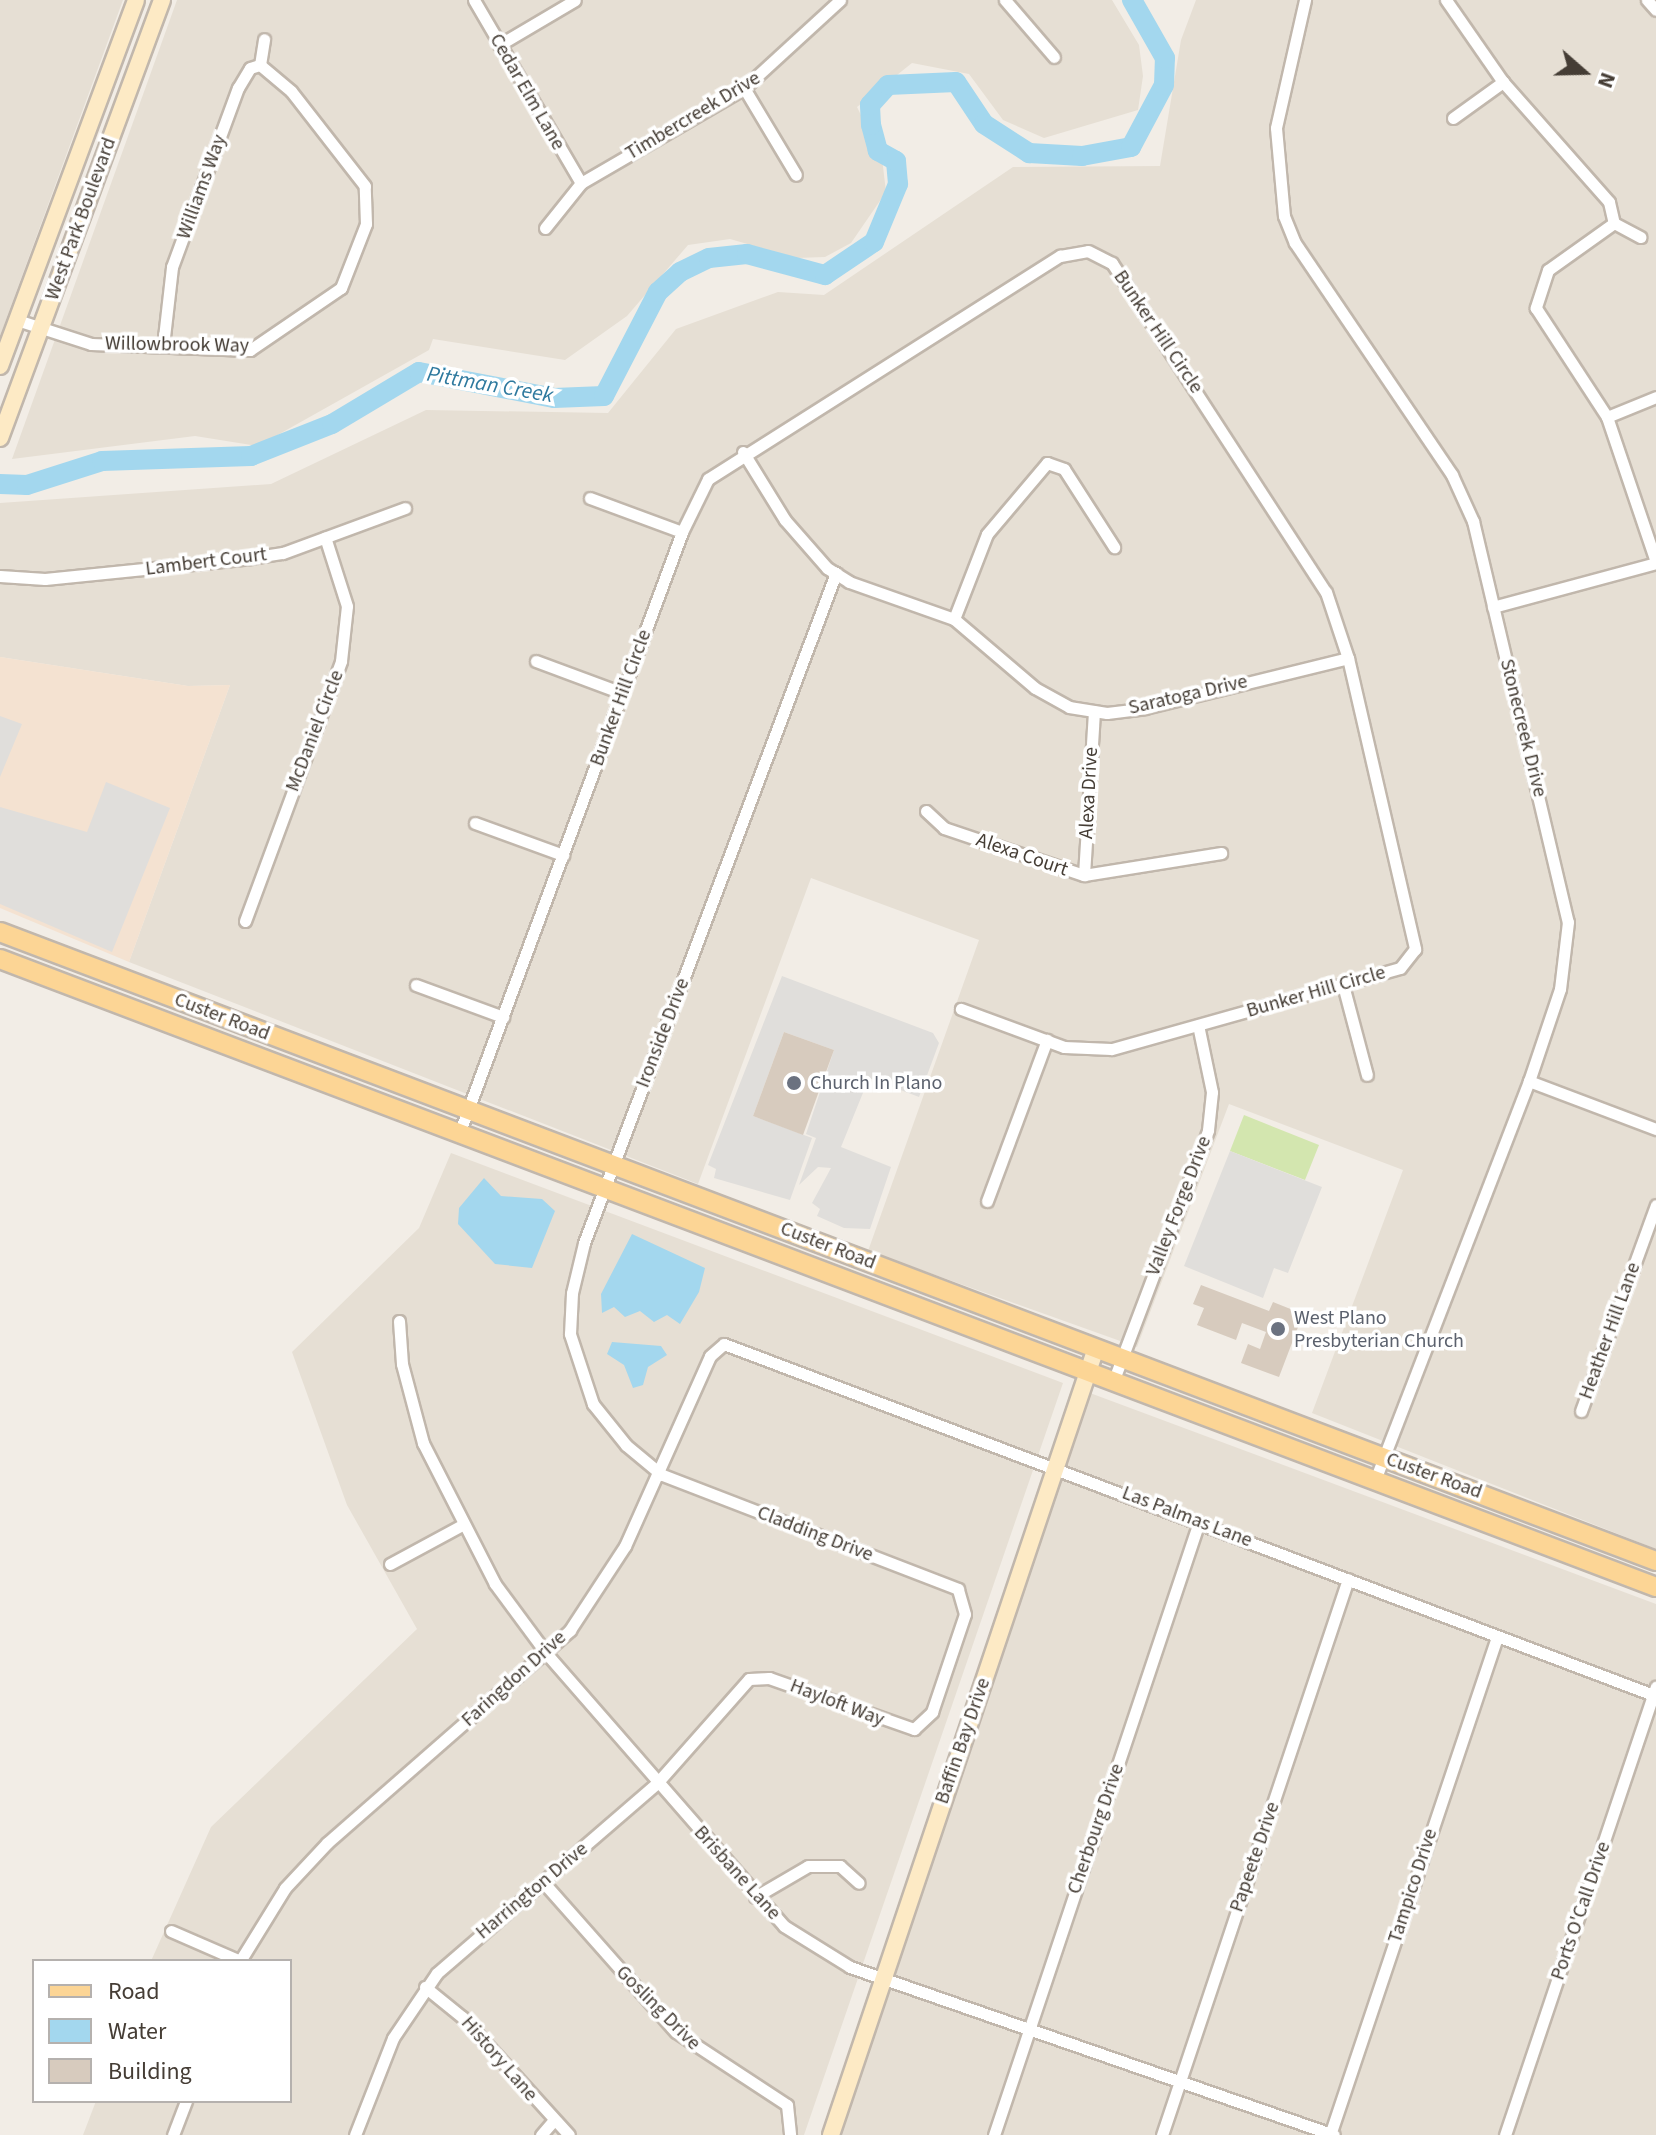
<!DOCTYPE html>
<style>
body{margin:0}
#map{position:relative;width:1656px;height:2135px;overflow:hidden;background:#f2ede6;font-family:"Source Sans 3",sans-serif}
div>[style]{position:absolute}
[style*='--x']{left:calc(var(--x)*1px);top:calc(var(--y)*1px);width:calc(var(--w)*1px);rotate:calc(var(--a)*1deg)}
.residential>*{inset:0;background:#e6dfd4}
.commercial>*{inset:0;background:#f4e2d1}
.green>*{inset:0;background:#d3e6af}
.parking>*{inset:0;background:#e0dedb}
.water>*{inset:0;background:#a3d7ee}
.river>*{height:20px;margin:-10px;padding:0 10px;transform-origin:10px;border-radius:10px;background:#a3d7ee}
.building>*{inset:0;background:#d7cbbe}
.roads{filter:drop-shadow(2px 0 #c1b7ac) drop-shadow(-2px 0 #c1b7ac) drop-shadow(0 2px #c1b7ac) drop-shadow(0 -2px #c1b7ac)}
.street>*{height:11px;margin:-5.5px;padding:0 5.5px;transform-origin:5.5px;border-radius:5.5px;background:#fff}
.secondary>*{height:16px;margin:-8px;padding:0 8px;transform-origin:8px;border-radius:8px;background:#fdeac5}
.primary>*{height:18px;margin:-9px;padding:0 9px;transform-origin:9px;border-radius:9px;background:#fcd595}
.dots>*{width:22px;height:22px;translate:-50% -50%;box-sizing:border-box;border:4px solid #fff;border-radius:50%}
span{translate:-50% -50%;white-space:nowrap;text-align:center;line-height:1.15;-webkit-text-stroke:7px #fff;paint-order:stroke}
.street-label{font-size:20px;color:#453d35}
.worship-label{font-size:20px;color:#5b616d}
.left{translate:0 -50%;text-align:left}
.water-label{font-size:22px;color:#2e799e;font-style:italic}
.legend{position:absolute;left:32px;top:1959px;width:260px;height:144px;box-sizing:border-box;background:#fff;border:2px solid #b5b1ae;margin:0;padding:10px 14px;list-style:none;font-size:24px;color:#453d35}
.legend li{display:flex;align-items:center;gap:16px;height:40px}
.legend b{width:40px;border:2px solid #b5b1ae}
.north{position:absolute;left:1544px;top:32px;width:80px;height:80px;-webkit-text-stroke:6px #fff;paint-order:stroke;rotate:110deg;font-size:22px;font-weight:700;line-height:32px;text-align:center;color:#453d35}
.north::after{content:'';display:block;margin:auto;width:28px;height:36px;background:#453d35;clip-path:polygon(50% 0,100% 100%,50% 72%,0 100%)}
</style>
<div id="map">
<div class="residential">
<div style="clip-path:polygon(0 0,123px 0,0 336px)"></div>
<div style="clip-path:polygon(177px 0,1112px 0,1139px 45px,1143px 76px,1138px 110px,1044px 138px,1003px 120px,969px 74px,912px 63px,857px 107px,882px 158px,886px 192px,851px 243px,825px 257px,796px 258px,730px 239px,688px 245px,627px 316px,565px 360px,433px 339px,429px 350px,258px 446px,195px 436px,12px 459px)"></div>
<div style="clip-path:polygon(1196px 0,1656px 0,1656px 1549px,1312px 1413px,1403px 1170px,1229px 1104px,1137px 1347px,868px 1251px,979px 940px,811px 878px,698px 1184px,129px 962px,230px 685px,188px 686px,0 657px,0 503px,271px 484px,426px 410px,608px 413px,676px 329px,778px 292px,824px 295px,1013px 167px,1160px 166px,1181px 40px)"></div>
<div style="clip-path:polygon(451px 1153px,1063px 1383px,804px 2135px,83px 2135px,96px 2101px,290px 2101px,290px 1961px,151px 1961px,211px 1827px,417px 1629px,347px 1505px,292px 1352px,419px 1228px)"></div>
<div style="clip-path:polygon(1090px 1393px,1656px 1604px,1656px 2135px,841px 2135px)"></div>
</div>
<div class="commercial">
<div style="clip-path:polygon(0 657px,188px 686px,230px 685px,129px 962px,0 908px)"></div>
</div>
<div class="green">
<div style="clip-path:polygon(1244px 1115px,1319px 1145px,1305px 1180px,1230px 1151px)"></div>
</div>
<div class="parking">
<div style="clip-path:polygon(0 716px,22px 724px,0 777px)"></div>
<div style="clip-path:polygon(106px 782px,170px 808px,112px 952px,0 904px,0 807px,87px 832px)"></div>
<div style="clip-path:polygon(782px 976px,933px 1033px,939px 1043px,919px 1097px,869px 1078px,841px 1147px,891px 1167px,870px 1229px,844px 1228px,817px 1216px,820px 1209px,812px 1203px,831px 1168px,818px 1167px,799px 1185px,816px 1138px,806px 1134px,834px 1050px,784px 1032px,753px 1116px,812px 1138px,790px 1200px,714px 1178px,716px 1169px,708px 1165px)"></div>
<div style="clip-path:polygon(1230px 1151px,1322px 1187px,1288px 1273px,1274px 1268px,1263px 1298px,1184px 1266px)"></div>
</div>
<div class="water">
<div style="clip-path:polygon(484px 1178px,501px 1196px,542px 1199px,555px 1211px,532px 1268px,495px 1264px,458px 1224px,459px 1208px)"></div>
<div style="clip-path:polygon(632px 1234px,705px 1268px,699px 1292px,680px 1324px,667px 1315px,654px 1322px,640px 1311px,625px 1317px,614px 1307px,602px 1313px,601px 1294px)"></div>
<div style="clip-path:polygon(612px 1342px,661px 1346px,667px 1355px,648px 1367px,643px 1385px,633px 1388px,624px 1365px,607px 1354px)"></div>
</div>
<div class="river">
<div style="--x:0;--y:484;--w:27;--a:2"></div>
<div style="--x:27;--y:485;--w:79;--a:-17.7"></div>
<div style="--x:102;--y:461;--w:149;--a:-1.9"></div>
<div style="--x:251;--y:456;--w:87;--a:-21.6"></div>
<div style="--x:332;--y:424;--w:101;--a:-30.9"></div>
<div style="--x:419;--y:372;--w:137;--a:10.9"></div>
<div style="--x:554;--y:398;--w:50;--a:-2.3"></div>
<div style="--x:604;--y:396;--w:117;--a:-62.6"></div>
<div style="--x:658;--y:292;--w:30;--a:-42"></div>
<div style="--x:680;--y:272;--w:32;--a:-26"></div>
<div style="--x:709;--y:258;--w:38;--a:-6"></div>
<div style="--x:747;--y:254;--w:81;--a:15.1"></div>
<div style="--x:825;--y:275;--w:59;--a:-34"></div>
<div style="--x:874;--y:242;--w:63;--a:-67.5"></div>
<div style="--x:898;--y:184;--w:23;--a:-95"></div>
<div style="--x:896;--y:161;--w:21;--a:-151"></div>
<div style="--x:878;--y:151;--w:27;--a:-105"></div>
<div style="--x:871;--y:125;--w:20;--a:-93"></div>
<div style="--x:870;--y:105;--w:27;--a:-48"></div>
<div style="--x:888;--y:85;--w:68;--a:-2.5"></div>
<div style="--x:956;--y:82;--w:50;--a:56.3"></div>
<div style="--x:984;--y:124;--w:54;--a:32.8"></div>
<div style="--x:1029;--y:153;--w:53;--a:3.2"></div>
<div style="--x:1082;--y:156;--w:50;--a:-10.4"></div>
<div style="--x:1131;--y:147;--w:70;--a:-62"></div>
<div style="--x:1164;--y:85;--w:27;--a:-88"></div>
<div style="--x:1165;--y:58;--w:67;--a:-119.6"></div>
</div>
<div class="building">
<div style="clip-path:polygon(784px 1032px,834px 1050px,803px 1135px,753px 1116px)"></div>
<div style="clip-path:polygon(1201px 1285px,1269px 1311px,1273px 1302px,1303px 1314px,1279px 1377px,1241px 1363px,1248px 1344px,1260px 1349px,1266px 1332px,1242px 1323px,1236px 1340px,1197px 1325px,1204px 1308px,1193px 1304px)"></div>
</div>
<div class="roads">
<div class="street">
<div style="--x:474;--y:0;--w:212;--a:59.7"></div>
<div style="--x:1005;--y:0;--w:75;--a:49.3"></div>
<div style="--x:1305;--y:0;--w:131;--a:102.8"></div>
<div style="--x:1276;--y:128;--w:88;--a:84.8"></div>
<div style="--x:1284;--y:216;--w:29;--a:68"></div>
<div style="--x:1295;--y:243;--w:280;--a:55.9"></div>
<div style="--x:1452;--y:475;--w:51;--a:65.5"></div>
<div style="--x:1473;--y:521;--w:412;--a:76.7"></div>
<div style="--x:1568;--y:922;--w:67;--a:96.8"></div>
<div style="--x:1560;--y:989;--w:97;--a:108.6"></div>
<div style="--x:1529;--y:1081;--w:429;--a:111.1"></div>
<div style="--x:1446;--y:0;--w:100;--a:55.2"></div>
<div style="--x:1503;--y:82;--w:160;--a:48.5"></div>
<div style="--x:1609;--y:202;--w:22;--a:77"></div>
<div style="--x:1614;--y:223;--w:30;--a:28"></div>
<div style="--x:1647;--y:0;--w:13;--a:48"></div>
<div style="--x:499;--y:45;--w:88;--a:-30.6"></div>
<div style="--x:260;--y:65;--w:26;--a:-81"></div>
<div style="--x:744;--y:88;--w:101;--a:59.1"></div>
<div style="--x:1453;--y:118;--w:62;--a:-35.8"></div>
<div style="--x:1614;--y:223;--w:81;--a:144.5"></div>
<div style="--x:1548;--y:270;--w:40;--a:108"></div>
<div style="--x:1536;--y:308;--w:130;--a:56.9"></div>
<div style="--x:1607;--y:417;--w:153;--a:71.3"></div>
<div style="--x:545;--y:228;--w:58;--a:-51.3"></div>
<div style="--x:581;--y:183;--w:189;--a:-30.2"></div>
<div style="--x:744;--y:88;--w:130;--a:-42.5"></div>
<div style="--x:17;--y:320;--w:78;--a:18"></div>
<div style="--x:91;--y:344;--w:159;--a:2.2"></div>
<div style="--x:250;--y:350;--w:110;--a:-34.3"></div>
<div style="--x:341;--y:288;--w:69;--a:-68.7"></div>
<div style="--x:366;--y:224;--w:38;--a:-92"></div>
<div style="--x:365;--y:186;--w:120;--a:-127.9"></div>
<div style="--x:291;--y:91;--w:40;--a:-140"></div>
<div style="--x:163;--y:346;--w:80;--a:-83.5"></div>
<div style="--x:172;--y:267;--w:191;--a:-69.8"></div>
<div style="--x:238;--y:88;--w:23;--a:-59"></div>
<div style="--x:250;--y:68;--w:10;--a:-17"></div>
<div style="--x:1607;--y:417;--w:53;--a:-22.2"></div>
<div style="--x:743;--y:452;--w:80;--a:58.3"></div>
<div style="--x:785;--y:520;--w:64;--a:48.8"></div>
<div style="--x:827;--y:568;--w:26;--a:32"></div>
<div style="--x:849;--y:582;--w:111;--a:19.4"></div>
<div style="--x:954;--y:619;--w:106;--a:40.4"></div>
<div style="--x:1035;--y:688;--w:39;--a:29"></div>
<div style="--x:1069;--y:707;--w:38;--a:9"></div>
<div style="--x:1107;--y:713;--w:38;--a:-7"></div>
<div style="--x:1145;--y:708;--w:209;--a:-13.8"></div>
<div style="--x:590;--y:498;--w:98;--a:20.3"></div>
<div style="--x:0;--y:576;--w:45;--a:3.8"></div>
<div style="--x:45;--y:579;--w:206;--a:-5.8"></div>
<div style="--x:250;--y:558;--w:33;--a:-9"></div>
<div style="--x:283;--y:553;--w:130;--a:-20.2"></div>
<div style="--x:1493;--y:607;--w:169;--a:-15.1"></div>
<div style="--x:954;--y:619;--w:91;--a:-68.8"></div>
<div style="--x:987;--y:534;--w:93;--a:-49.8"></div>
<div style="--x:1047;--y:463;--w:18;--a:19"></div>
<div style="--x:1064;--y:469;--w:93;--a:57.3"></div>
<div style="--x:536;--y:661;--w:92;--a:20.4"></div>
<div style="--x:926;--y:811;--w:25;--a:43"></div>
<div style="--x:944;--y:828;--w:148;--a:18.6"></div>
<div style="--x:1084;--y:875;--w:139;--a:-9.1"></div>
<div style="--x:475;--y:823;--w:94;--a:20"></div>
<div style="--x:1084;--y:875;--w:164;--a:-86.5"></div>
<div style="--x:245;--y:921;--w:277;--a:-69.7"></div>
<div style="--x:341;--y:661;--w:55;--a:-83.8"></div>
<div style="--x:347;--y:606;--w:72;--a:-107.7"></div>
<div style="--x:416;--y:985;--w:93;--a:20.2"></div>
<div style="--x:1343;--y:985;--w:93;--a:75.1"></div>
<div style="--x:1529;--y:1081;--w:136;--a:20.7"></div>
<div style="--x:459;--y:1134;--w:642;--a:-69.67"></div>
<div style="--x:682;--y:532;--w:59;--a:-63.9"></div>
<div style="--x:708;--y:479;--w:417;--a:-32.4"></div>
<div style="--x:1060;--y:256;--w:28;--a:-10"></div>
<div style="--x:1088;--y:251;--w:27;--a:27"></div>
<div style="--x:1112;--y:263;--w:392;--a:57"></div>
<div style="--x:1326;--y:592;--w:70;--a:71.6"></div>
<div style="--x:1348;--y:658;--w:299;--a:77"></div>
<div style="--x:1415;--y:949;--w:24;--a:128"></div>
<div style="--x:1400;--y:968;--w:300;--a:164.3"></div>
<div style="--x:1111;--y:1049;--w:47;--a:-177.6"></div>
<div style="--x:1064;--y:1047;--w:110;--a:-159.7"></div>
<div style="--x:987;--y:1201;--w:172;--a:-69.6"></div>
<div style="--x:399;--y:1321;--w:43;--a:86"></div>
<div style="--x:402;--y:1364;--w:82;--a:75.1"></div>
<div style="--x:423;--y:1443;--w:158;--a:62.9"></div>
<div style="--x:495;--y:1584;--w:86;--a:53.5"></div>
<div style="--x:546;--y:1653;--w:362;--a:48.9"></div>
<div style="--x:784;--y:1926;--w:78;--a:31.8"></div>
<div style="--x:850;--y:1967;--w:512;--a:19.14"></div>
<div style="--x:1113;--y:1382;--w:269;--a:-69.3"></div>
<div style="--x:1208;--y:1130;--w:38;--a:-84"></div>
<div style="--x:1212;--y:1092;--w:68;--a:-101.8"></div>
<div style="--x:1581;--y:1411;--w:219;--a:-70"></div>
<div style="--x:390;--y:1564;--w:82;--a:-28.4"></div>
<div style="--x:544;--y:1883;--w:199;--a:48.5"></div>
<div style="--x:676;--y:2032;--w:133;--a:33.3"></div>
<div style="--x:787;--y:2105;--w:30;--a:84"></div>
<div style="--x:755;--y:1897;--w:61;--a:-30.3"></div>
<div style="--x:808;--y:1866;--w:32;--a:0"></div>
<div style="--x:840;--y:1866;--w:25;--a:42"></div>
<div style="--x:171;--y:1931;--w:75;--a:23.5"></div>
<div style="--x:240;--y:1961;--w:86;--a:-58.3"></div>
<div style="--x:285;--y:1888;--w:62;--a:-47"></div>
<div style="--x:327;--y:1843;--w:323;--a:-41.2"></div>
<div style="--x:570;--y:1630;--w:100;--a:-56.8"></div>
<div style="--x:625;--y:1546;--w:208;--a:-65.9"></div>
<div style="--x:710;--y:1356;--w:18;--a:-41"></div>
<div style="--x:724;--y:1344;--w:996;--a:20.69"></div>
<div style="--x:425;--y:1987;--w:48;--a:39"></div>
<div style="--x:462;--y:2017;--w:159;--a:47.8"></div>
<div style="--x:173;--y:2135;--w:36;--a:-69"></div>
<div style="--x:355;--y:2135;--w:104;--a:-68.6"></div>
<div style="--x:393;--y:2038;--w:78;--a:-55.9"></div>
<div style="--x:437;--y:1973;--w:291;--a:-40.8"></div>
<div style="--x:657;--y:1783;--w:139;--a:-48.5"></div>
<div style="--x:749;--y:1679;--w:20;--a:-3"></div>
<div style="--x:769;--y:1678;--w:154;--a:19.4"></div>
<div style="--x:914;--y:1729;--w:25;--a:-43"></div>
<div style="--x:932;--y:1712;--w:103;--a:-71.4"></div>
<div style="--x:965;--y:1614;--w:26;--a:-106"></div>
<div style="--x:958;--y:1589;--w:317;--a:-158.9"></div>
<div style="--x:662;--y:1475;--w:47;--a:-140.2"></div>
<div style="--x:626;--y:1445;--w:53;--a:-128.8"></div>
<div style="--x:593;--y:1404;--w:74;--a:-108.2"></div>
<div style="--x:570;--y:1334;--w:41;--a:-87.2"></div>
<div style="--x:572;--y:1293;--w:51;--a:-76.5"></div>
<div style="--x:584;--y:1243;--w:716;--a:-69.39"></div>
<div style="--x:541;--y:2135;--w:18;--a:-49"></div>
<div style="--x:994;--y:2135;--w:646;--a:-71.51"></div>
<div style="--x:1162;--y:2135;--w:586;--a:-71.5"></div>
<div style="--x:1330;--y:2135;--w:525;--a:-71.46"></div>
<div style="--x:1505;--y:2135;--w:473;--a:-71.4"></div>
</div>
<div class="secondary">
<div style="--x:0;--y:366;--w:390;--a:-69.6"></div>
<div style="--x:0;--y:438;--w:467;--a:-69.7"></div>
<div style="--x:831;--y:2135;--w:830;--a:-71.39"></div>
</div>
<div class="primary">
<div style="--x:0;--y:932;--w:1771;--a:20.8"></div>
<div style="--x:0;--y:959;--w:1771;--a:20.77"></div>
</div>
</div>
<div class="dots">
<div style="left:794px;top:1083px;background:#6b7280"></div>
<div style="left:1278px;top:1329px;background:#6b7280"></div>
</div>
<div class="street-label">
<span style="left:527px;top:92px;rotate:60deg">Cedar Elm Lane</span>
<span style="left:693px;top:116px;rotate:-31deg">Timbercreek Drive</span>
<span style="left:202px;top:187px;rotate:-70deg">Williams Way</span>
<span style="left:81px;top:219px;rotate:-70deg">West Park Boulevard</span>
<span style="left:1158px;top:332px;rotate:56deg">Bunker Hill Circle</span>
<span style="left:177px;top:345px;rotate:1deg">Willowbrook Way</span>
<span style="left:206px;top:562px;rotate:-7deg">Lambert Court</span>
<span style="left:1188px;top:695px;rotate:-13deg">Saratoga Drive</span>
<span style="left:621px;top:698px;rotate:-70deg">Bunker Hill Circle</span>
<span style="left:1523px;top:728px;rotate:76deg">Stonecreek Drive</span>
<span style="left:315px;top:731px;rotate:-69deg">McDaniel Circle</span>
<span style="left:1089px;top:793px;rotate:-87deg">Alexa Drive</span>
<span style="left:1022px;top:855px;rotate:19deg">Alexa Court</span>
<span style="left:1316px;top:992px;rotate:-16deg">Bunker Hill Circle</span>
<span style="left:222px;top:1017px;rotate:21deg">Custer Road</span>
<span style="left:663px;top:1033px;rotate:-69deg">Ironside Drive</span>
<span style="left:1179px;top:1206px;rotate:-69deg">Valley Forge Drive</span>
<span style="left:828px;top:1246px;rotate:21deg">Custer Road</span>
<span style="left:1610px;top:1331px;rotate:-70deg">Heather Hill Lane</span>
<span style="left:1434px;top:1476px;rotate:20deg">Custer Road</span>
<span style="left:1187px;top:1517px;rotate:21deg">Las Palmas Lane</span>
<span style="left:815px;top:1534px;rotate:21deg">Cladding Drive</span>
<span style="left:514px;top:1679px;rotate:-42deg">Faringdon Drive</span>
<span style="left:837px;top:1703px;rotate:21deg">Hayloft Way</span>
<span style="left:963px;top:1741px;rotate:-71deg">Baffin Bay Drive</span>
<span style="left:1096px;top:1829px;rotate:-71deg">Cherbourg Drive</span>
<span style="left:1255px;top:1857px;rotate:-71deg">Papeete Drive</span>
<span style="left:737px;top:1873px;rotate:48deg">Brisbane Lane</span>
<span style="left:1413px;top:1886px;rotate:-72deg">Tampico Drive</span>
<span style="left:532px;top:1891px;rotate:-40deg">Harrington Drive</span>
<span style="left:1581px;top:1911px;rotate:-71deg">Ports O'Call Drive</span>
<span style="left:658px;top:2008px;rotate:45deg">Gosling Drive</span>
<span style="left:499px;top:2059px;rotate:49deg">History Lane</span>
</div>
<div class="worship-label">
<span class="left" style="left:810px;top:1083px">Church In Plano</span>
<span class="left" style="left:1294px;top:1330px">West Plano<br>Presbyterian Church</span>
</div>
<div class="water-label">
<span style="left:490px;top:385px;rotate:10deg">Pittman Creek</span>
</div>
<ul class="legend">
<li><b style="height:10px;background:#fcd595"></b>Road</li>
<li><b style="height:22px;background:#a3d7ee"></b>Water</li>
<li><b style="height:22px;background:#d7cbbe"></b>Building</li>
</ul>
<div class="north">N</div>
</div>
